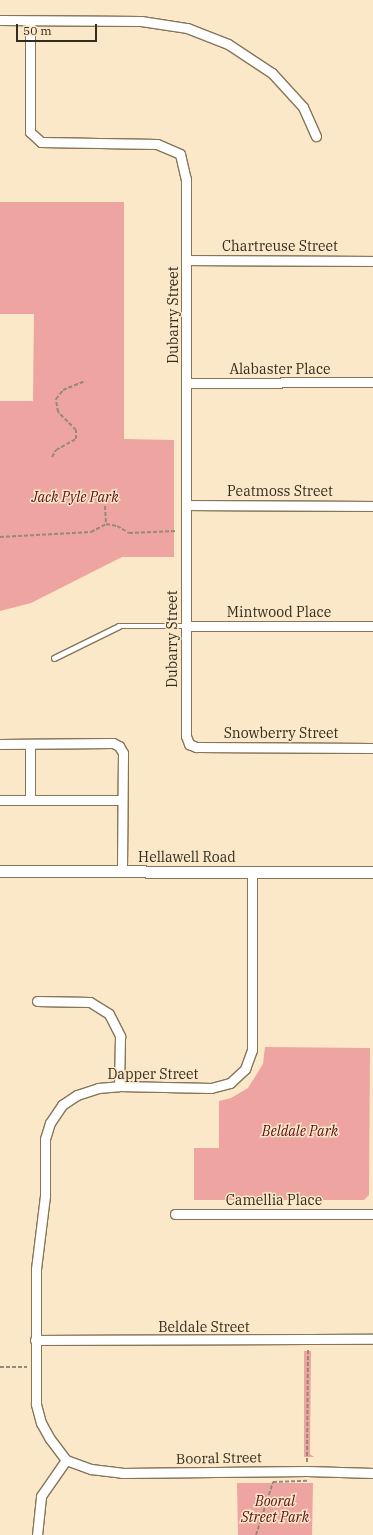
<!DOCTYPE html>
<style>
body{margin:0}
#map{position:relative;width:373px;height:1535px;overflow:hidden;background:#fbe8c8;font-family:"IBM Plex Serif",serif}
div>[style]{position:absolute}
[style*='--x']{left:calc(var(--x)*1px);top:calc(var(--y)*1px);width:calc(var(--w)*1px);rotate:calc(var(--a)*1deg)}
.green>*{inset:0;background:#eea4a1}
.path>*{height:2px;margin-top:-1px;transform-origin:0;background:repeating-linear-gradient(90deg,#978a74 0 4px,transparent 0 6px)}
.roads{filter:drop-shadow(1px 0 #867559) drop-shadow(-1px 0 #867559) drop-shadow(0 1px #867559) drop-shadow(0 -1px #867559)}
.service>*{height:4.5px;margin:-2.25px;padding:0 2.25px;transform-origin:2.25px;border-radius:2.25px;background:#fff}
.minor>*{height:9px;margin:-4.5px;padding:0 4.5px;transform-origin:4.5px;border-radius:4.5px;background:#fff}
.tertiary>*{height:11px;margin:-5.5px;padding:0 5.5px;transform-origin:5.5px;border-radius:5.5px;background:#fff}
span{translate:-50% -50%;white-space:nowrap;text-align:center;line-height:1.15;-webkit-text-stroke:3px #fbe8c8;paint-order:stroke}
.street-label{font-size:14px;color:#332c20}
.park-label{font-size:14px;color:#5b0b14;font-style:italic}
.scale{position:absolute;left:16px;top:24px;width:81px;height:18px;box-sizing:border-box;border:2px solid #332c20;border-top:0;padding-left:5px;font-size:12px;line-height:14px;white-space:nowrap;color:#332c20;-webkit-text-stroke:3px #fbe8c8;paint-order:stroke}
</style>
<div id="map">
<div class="green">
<div style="clip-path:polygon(0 202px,124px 202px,124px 439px,174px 440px,174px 557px,122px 557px,31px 603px,0 611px,0 401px,33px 401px,34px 314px,0 314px)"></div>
<div style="clip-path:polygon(265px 1047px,370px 1048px,369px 1195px,364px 1200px,194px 1200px,194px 1148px,219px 1148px,219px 1101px,231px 1098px,248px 1088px,263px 1064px)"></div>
<div style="clip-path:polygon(304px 1351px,311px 1351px,310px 1454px,314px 1457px,304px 1457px)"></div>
<div style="clip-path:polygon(237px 1483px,313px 1483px,312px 1535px,238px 1535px)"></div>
</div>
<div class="path">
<div style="--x:52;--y:457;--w:8;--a:-60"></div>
<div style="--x:56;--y:450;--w:23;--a:-29"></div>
<div style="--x:76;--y:439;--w:9;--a:-90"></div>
<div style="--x:76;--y:430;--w:25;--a:-135"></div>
<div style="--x:58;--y:412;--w:13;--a:-99"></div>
<div style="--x:56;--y:399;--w:11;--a:-52"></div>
<div style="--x:63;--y:390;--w:24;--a:-22"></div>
<div style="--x:105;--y:506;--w:18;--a:87"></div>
<div style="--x:0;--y:537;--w:91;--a:-3.1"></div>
<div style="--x:91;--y:532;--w:17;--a:-28"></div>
<div style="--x:106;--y:524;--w:11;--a:10"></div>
<div style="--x:117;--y:526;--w:14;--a:30"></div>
<div style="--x:129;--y:533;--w:48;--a:-2.4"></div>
<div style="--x:0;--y:1367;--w:27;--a:0"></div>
<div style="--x:307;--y:1462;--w:113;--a:-89.5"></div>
<div style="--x:256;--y:1535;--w:56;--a:-72.2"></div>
<div style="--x:273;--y:1482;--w:34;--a:-2"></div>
</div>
<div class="roads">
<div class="service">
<div style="--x:54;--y:658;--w:72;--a:-26.2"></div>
<div style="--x:119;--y:626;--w:67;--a:0"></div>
</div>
<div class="minor">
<div style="--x:0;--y:20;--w:141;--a:0.4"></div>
<div style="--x:141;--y:21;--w:47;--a:8.7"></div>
<div style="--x:187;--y:28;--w:44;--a:21.3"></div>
<div style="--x:228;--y:44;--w:53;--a:33.4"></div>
<div style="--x:272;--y:73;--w:46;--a:47.6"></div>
<div style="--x:303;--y:107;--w:32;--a:66"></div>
<div style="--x:30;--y:21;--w:111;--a:90"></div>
<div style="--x:30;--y:132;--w:15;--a:42"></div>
<div style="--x:41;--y:142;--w:116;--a:1"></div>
<div style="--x:157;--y:144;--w:25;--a:23"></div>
<div style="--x:180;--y:154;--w:26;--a:77"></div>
<div style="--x:186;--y:179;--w:557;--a:90"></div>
<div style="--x:186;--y:736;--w:9;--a:69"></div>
<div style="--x:189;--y:744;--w:8;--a:23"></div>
<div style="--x:196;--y:747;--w:177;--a:0.3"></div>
<div style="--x:186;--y:260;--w:187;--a:0.3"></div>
<div style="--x:187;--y:383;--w:186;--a:-0.3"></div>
<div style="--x:186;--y:505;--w:187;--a:0.3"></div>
<div style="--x:186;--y:626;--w:187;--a:0"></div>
<div style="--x:0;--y:744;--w:113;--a:-0.5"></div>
<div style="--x:113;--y:743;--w:7;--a:27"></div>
<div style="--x:119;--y:746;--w:8;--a:60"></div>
<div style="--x:123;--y:753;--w:119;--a:90.5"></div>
<div style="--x:30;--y:744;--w:56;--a:90"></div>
<div style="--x:0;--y:800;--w:122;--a:0"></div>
<div style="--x:37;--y:1001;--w:53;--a:1.1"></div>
<div style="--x:90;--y:1002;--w:22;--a:32"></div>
<div style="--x:109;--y:1014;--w:25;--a:63"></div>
<div style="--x:120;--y:1036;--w:50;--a:91.1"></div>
<div style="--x:175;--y:1214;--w:198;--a:0"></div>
<div style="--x:35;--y:1340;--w:338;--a:-0.2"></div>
<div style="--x:66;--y:1460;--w:26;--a:-127"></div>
<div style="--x:50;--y:1439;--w:18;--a:-119"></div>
<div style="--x:41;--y:1423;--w:20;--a:-105"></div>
<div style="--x:36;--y:1404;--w:135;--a:-90"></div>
<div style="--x:36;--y:1269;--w:74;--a:-83"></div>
<div style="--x:45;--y:1196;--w:57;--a:-90"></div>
<div style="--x:45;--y:1139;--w:17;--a:-73"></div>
<div style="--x:50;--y:1123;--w:22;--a:-56"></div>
<div style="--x:62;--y:1105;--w:18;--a:-34"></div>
<div style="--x:77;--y:1095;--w:22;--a:-18"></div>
<div style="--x:98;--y:1088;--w:21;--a:-5"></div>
<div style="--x:119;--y:1086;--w:92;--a:1.2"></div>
<div style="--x:211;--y:1088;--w:20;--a:-15"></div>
<div style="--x:230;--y:1083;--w:21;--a:-43"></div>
<div style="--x:245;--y:1069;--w:20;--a:-70"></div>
<div style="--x:252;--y:1050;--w:178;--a:-90"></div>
<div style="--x:66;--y:1460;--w:27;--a:20"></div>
<div style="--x:91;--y:1469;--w:31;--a:7"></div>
<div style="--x:122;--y:1473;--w:185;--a:-0.6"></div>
<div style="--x:307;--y:1471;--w:66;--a:1.7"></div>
<div style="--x:37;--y:1535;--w:39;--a:-84"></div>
<div style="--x:41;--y:1496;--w:44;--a:-55.2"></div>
</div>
<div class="tertiary">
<div style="--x:0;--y:871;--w:373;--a:0.2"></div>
</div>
</div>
<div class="street-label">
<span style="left:280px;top:246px">Chartreuse Street</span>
<span style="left:173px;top:315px;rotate:-90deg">Dubarry Street</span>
<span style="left:280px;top:369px">Alabaster Place</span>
<span style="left:280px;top:491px">Peatmoss Street</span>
<span style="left:279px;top:612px">Mintwood Place</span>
<span style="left:172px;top:639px;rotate:-90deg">Dubarry Street</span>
<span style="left:281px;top:733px">Snowberry Street</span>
<span style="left:187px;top:857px">Hellawell Road</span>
<span style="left:153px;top:1074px">Dapper Street</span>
<span style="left:274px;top:1200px">Camellia Place</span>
<span style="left:204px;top:1327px">Beldale Street</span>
<span style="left:219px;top:1458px;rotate:-1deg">Booral Street</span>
</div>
<div class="park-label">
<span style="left:75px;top:497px">Jack Pyle Park</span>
<span style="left:300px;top:1131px">Beldale Park</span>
<span style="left:275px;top:1509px">Booral<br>Street Park</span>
</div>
<div class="scale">50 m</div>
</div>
